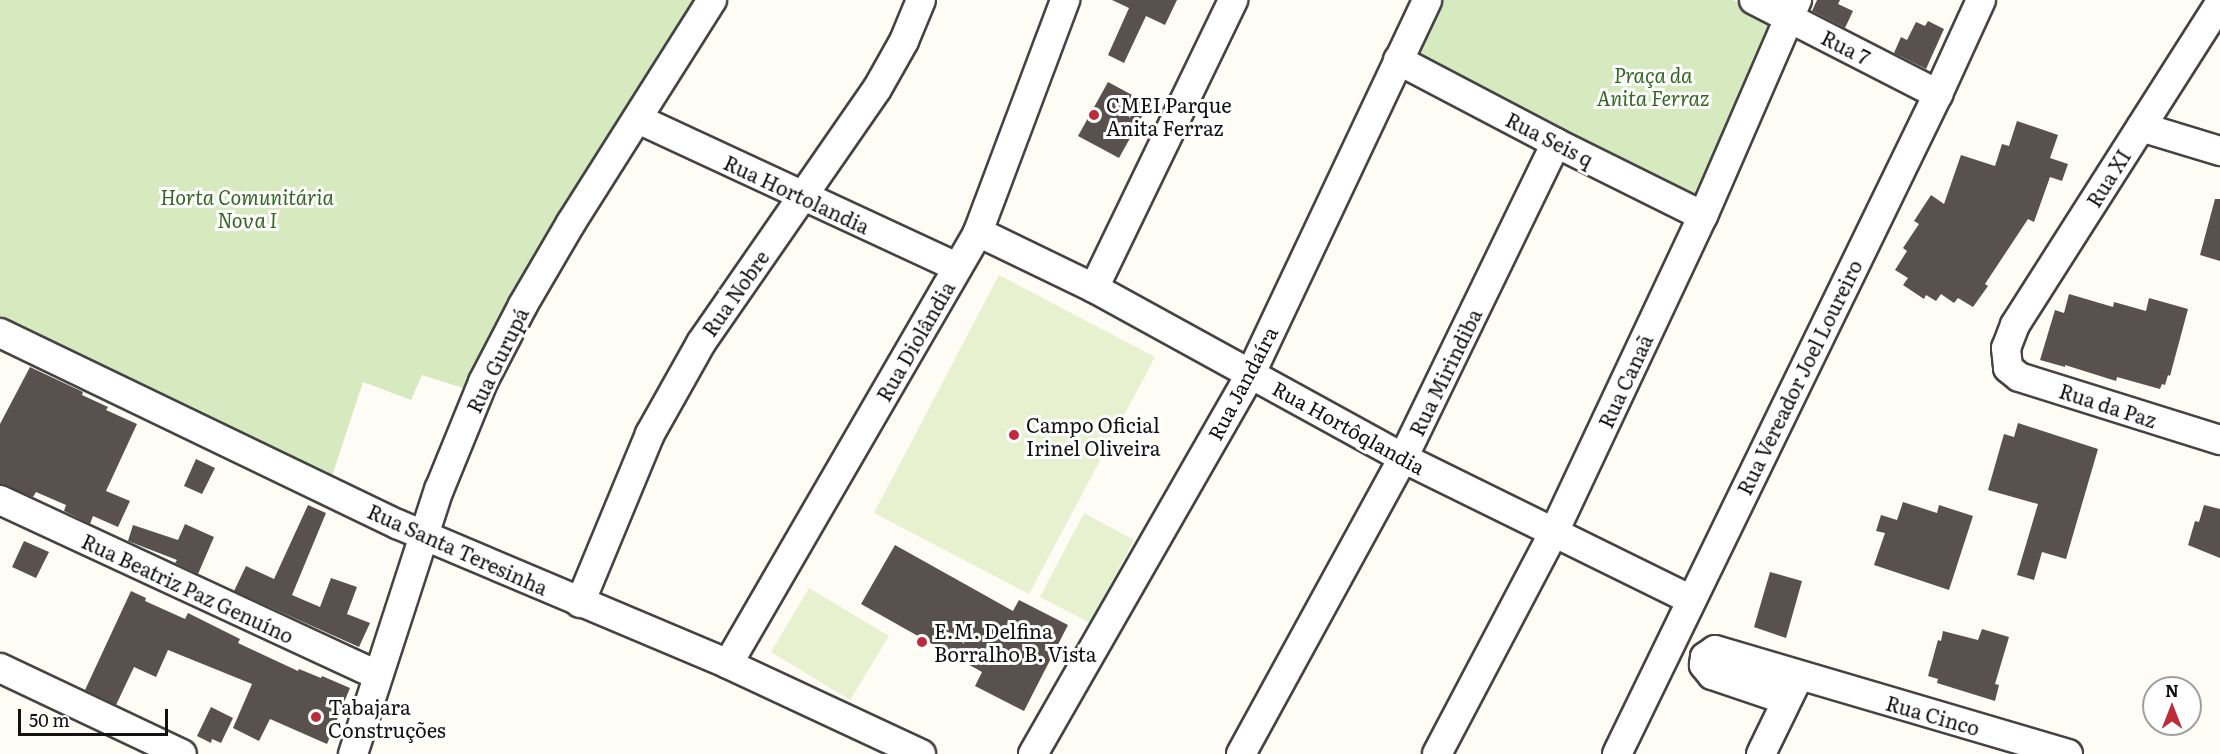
<!DOCTYPE html>
<meta charset="utf-8">
<style>
body{margin:0}
#map{position:relative;width:2220px;height:754px;overflow:hidden;background:#fffcf5;font-family:Literata,serif}
div>[style]{position:absolute}
[style*='--x']{left:calc(var(--x)*1px);top:calc(var(--y)*1px);width:calc(var(--w)*1px);rotate:calc(var(--a)*1deg)}
.green>*{inset:0;background:#d7e9be}
.pitch>*{inset:0;background:#e7f1d0}
.building>*{inset:0;background:#59514d}
.roads{filter:drop-shadow(2px 0 #444) drop-shadow(-2px 0 #444) drop-shadow(0 2px #444) drop-shadow(0 -2px #444)}
.minor>*{height:28px;margin:-14px;padding:0 14px;transform-origin:14px;border-radius:14px;background:#fff}
.dots>*{width:16px;height:16px;translate:-50% -50%;box-sizing:border-box;border:3px solid #fff;border-radius:50%}
span{translate:-50% -50%;white-space:nowrap;text-align:center;line-height:1.15;-webkit-text-stroke:6px #fff;paint-order:stroke}
.street-label{font-size:20px;color:#111}
.park-label{font-size:20px;color:#346822;font-style:italic}
.poi-label{font-size:20px;color:#111}
.left{translate:0 -50%;text-align:left}
.north{position:absolute;left:2142px;top:676px;width:60px;height:60px;box-sizing:border-box;background:#fff;border:2px solid #a0a0a0;border-radius:50%;rotate:0deg;font-size:16px;font-weight:700;line-height:24px;text-align:center;color:#111}
.north::after{content:'';display:block;margin:auto;width:21px;height:27px;background:#be2c3b;clip-path:polygon(50% 0,100% 100%,50% 72%,0 100%)}
.scale{position:absolute;left:18px;top:709px;width:150px;height:27px;box-sizing:border-box;border:3px solid #111;border-top:0;padding-left:8px;font-size:18px;line-height:21px;white-space:nowrap;color:#111;-webkit-text-stroke:4px #fff;paint-order:stroke}
</style>
<div id="map">
<div class="green">
<div style="clip-path:polygon(0 0,694px 0,578px 186px,466px 389px,422px 375px,411px 400px,363px 382px,332px 476px,0 321px)"></div>
<div style="clip-path:polygon(1436px 0,1733px 0,1768px 18px,1773px 34px,1697px 194px,1691px 198px,1682px 198px,1421px 55px,1416px 48px)"></div>
</div>
<div class="pitch">
<div style="clip-path:polygon(999px 275px,1155px 357px,1029px 594px,874px 513px)"></div>
<div style="clip-path:polygon(1084px 513px,1134px 540px,1090px 623px,1040px 597px)"></div>
<div style="clip-path:polygon(809px 588px,889px 636px,850px 700px,771px 652px)"></div>
</div>
<div class="building">
<div style="clip-path:polygon(1112px 0,1177px 0,1165px 25px,1146px 16px,1124px 63px,1108px 55px,1129px 8px)"></div>
<div style="clip-path:polygon(1817px 0,1840px 0,1838px 4px,1853px 11px,1845px 28px,1812px 11px)"></div>
<div style="clip-path:polygon(1928px 21px,1944px 29px,1926px 69px,1894px 53px,1901px 37px,1907px 40px,1916px 22px,1925px 26px)"></div>
<div style="clip-path:polygon(1108px 82px,1149px 104px,1119px 158px,1078px 136px)"></div>
<div style="clip-path:polygon(2017px 121px,2058px 135px,2050px 158px,2068px 164px,2062px 181px,2050px 177px,2034px 222px,2028px 219px,1985px 284px,1988px 286px,1973px 307px,1958px 298px,1954px 303px,1941px 294px,1936px 301px,1926px 295px,1924px 299px,1903px 285px,1908px 278px,1895px 270px,1907px 251px,1903px 248px,1919px 224px,1914px 221px,1931px 195px,1944px 204px,1961px 155px,1995px 166px,2002px 144px,2009px 146px)"></div>
<div style="clip-path:polygon(2215px 199px,2220px 199px,2220px 261px,2200px 255px)"></div>
<div style="clip-path:polygon(2069px 294px,2113px 307px,2114px 302px,2146px 311px,2149px 298px,2188px 309px,2170px 376px,2168px 375px,2165px 385px,2162px 384px,2160px 389px,2117px 377px,2116px 381px,2065px 365px,2065px 367px,2040px 360px,2055px 310px,2064px 313px)"></div>
<div style="clip-path:polygon(30px 367px,83px 392px,82px 395px,108px 407px,106px 410px,137px 424px,106px 491px,130px 501px,118px 527px,93px 516px,90px 524px,64px 511px,66px 505px,36px 492px,33px 497px,0 484px,0 424px)"></div>
<div style="clip-path:polygon(2018px 423px,2098px 449px,2066px 559px,2042px 552px,2034px 580px,2017px 575px,2038px 504px,1988px 490px,2004px 434px,2014px 437px)"></div>
<div style="clip-path:polygon(196px 459px,215px 468px,202px 494px,184px 486px)"></div>
<div style="clip-path:polygon(1903px 502px,1937px 513px,1939px 505px,1973px 516px,1949px 590px,1874px 565px,1885px 533px,1876px 531px,1881px 515px,1897px 520px)"></div>
<div style="clip-path:polygon(308px 505px,326px 513px,292px 595px,320px 607px,331px 578px,357px 587px,347px 614px,370px 623px,359px 647px,234px 591px,246px 566px,274px 579px)"></div>
<div style="clip-path:polygon(2204px 505px,2220px 509px,2220px 558px,2188px 545px,2195px 521px,2199px 522px)"></div>
<div style="clip-path:polygon(185px 524px,214px 537px,198px 574px,175px 563px,177px 560px,128px 541px,133px 525px,178px 540px)"></div>
<div style="clip-path:polygon(24px 541px,49px 552px,36px 578px,12px 567px)"></div>
<div style="clip-path:polygon(895px 545px,1013px 611px,1019px 600px,1068px 625px,1024px 711px,975px 686px,982px 672px,861px 604px)"></div>
<div style="clip-path:polygon(1770px 572px,1802px 581px,1786px 638px,1754px 627px)"></div>
<div style="clip-path:polygon(131px 591px,146px 598px,145px 601px,185px 619px,188px 613px,240px 639px,238px 643px,298px 671px,299px 669px,321px 678px,322px 676px,350px 688px,327px 744px,270px 719px,259px 741px,233px 728px,252px 684px,168px 650px,156px 677px,134px 667px,116px 705px,85px 690px)"></div>
<div style="clip-path:polygon(1982px 629px,2009px 637px,1995px 684px,1999px 685px,1995px 701px,1937px 683px,1938px 679px,1928px 676px,1938px 640px,1941px 641px,1943px 631px,1978px 640px)"></div>
<div style="clip-path:polygon(211px 707px,233px 718px,221px 743px,212px 739px,211px 743px,197px 736px)"></div>
</div>
<div class="roads">
<div class="minor">
<div style="--x:1754;--y:0;--w:207;--a:27.1"></div>
<div style="--x:2220;--y:3;--w:382;--a:122.5"></div>
<div style="--x:2015;--y:325;--w:25;--a:111"></div>
<div style="--x:2006;--y:348;--w:20;--a:84"></div>
<div style="--x:2008;--y:368;--w:14;--a:39"></div>
<div style="--x:2019;--y:377;--w:211;--a:17.4"></div>
<div style="--x:1398;--y:60;--w:178;--a:27.7"></div>
<div style="--x:1556;--y:143;--w:164;--a:26.4"></div>
<div style="--x:638;--y:119;--w:352;--a:24.9"></div>
<div style="--x:2141;--y:127;--w:83;--a:16.9"></div>
<div style="--x:978;--y:232;--w:129;--a:25.8"></div>
<div style="--x:1094;--y:288;--w:353;--a:28.8"></div>
<div style="--x:1403;--y:458;--w:320;--a:26.2"></div>
<div style="--x:1094;--y:288;--w:320;--a:-64.2"></div>
<div style="--x:0;--y:333;--w:441;--a:25.7"></div>
<div style="--x:397;--y:524;--w:359;--a:22.9"></div>
<div style="--x:728;--y:664;--w:213;--a:25"></div>
<div style="--x:0;--y:500;--w:416;--a:24.9"></div>
<div style="--x:580;--y:603;--w:183;--a:-67.5"></div>
<div style="--x:650;--y:434;--w:104;--a:-60.7"></div>
<div style="--x:701;--y:343;--w:309;--a:-55.3"></div>
<div style="--x:877;--y:89;--w:55;--a:-60.6"></div>
<div style="--x:904;--y:41;--w:44;--a:-67.5"></div>
<div style="--x:728;--y:664;--w:499;--a:-59.9"></div>
<div style="--x:978;--y:232;--w:248;--a:-69.4"></div>
<div style="--x:0;--y:668;--w:201;--a:25.3"></div>
<div style="--x:1786;--y:700;--w:78;--a:-161.3"></div>
<div style="--x:1712;--y:675;--w:13;--a:-129"></div>
<div style="--x:1704;--y:665;--w:8;--a:-83"></div>
<div style="--x:1705;--y:657;--w:12;--a:-35"></div>
<div style="--x:1715;--y:650;--w:368;--a:16.4"></div>
<div style="--x:353;--y:754;--w:278;--a:-72"></div>
<div style="--x:439;--y:490;--w:117;--a:-67.8"></div>
<div style="--x:483;--y:382;--w:87;--a:-62.5"></div>
<div style="--x:523;--y:305;--w:95;--a:-59.7"></div>
<div style="--x:571;--y:223;--w:264;--a:-57.7"></div>
<div style="--x:1033;--y:754;--w:439;--a:-60.2"></div>
<div style="--x:1251;--y:373;--w:412;--a:-64.7"></div>
<div style="--x:1241;--y:754;--w:337;--a:-61.3"></div>
<div style="--x:1403;--y:458;--w:350;--a:-64.1"></div>
<div style="--x:1437;--y:754;--w:251;--a:-62.2"></div>
<div style="--x:1554;--y:532;--w:349;--a:-64.8"></div>
<div style="--x:1703;--y:216;--w:236;--a:-66.5"></div>
<div style="--x:1617;--y:754;--w:734;--a:-64.06"></div>
<div style="--x:1938;--y:94;--w:103;--a:-65.4"></div>
<div style="--x:1761;--y:754;--w:78;--a:-64.1"></div>
</div>
</div>
<div class="dots">
<div style="left:1094px;top:115px;background:#be2c3b"></div>
<div style="left:1014px;top:435px;background:#be2c3b"></div>
<div style="left:922px;top:642px;background:#be2c3b"></div>
<div style="left:316px;top:717px;background:#be2c3b"></div>
</div>
<div class="street-label">
<span style="left:1846px;top:47px;rotate:27deg">Rua 7</span>
<span style="left:1550px;top:139px;rotate:27deg">Rua Seis q</span>
<span style="left:2108px;top:178px;rotate:-58deg">Rua XI</span>
<span style="left:797px;top:194px;rotate:25deg">Rua Hortolandia</span>
<span style="left:735px;top:293px;rotate:-55deg">Rua Nobre</span>
<span style="left:915px;top:341px;rotate:-60deg">Rua Diolândia</span>
<span style="left:497px;top:360px;rotate:-64deg">Rua Gurupá</span>
<span style="left:1445px;top:372px;rotate:-64deg">Rua Mirindiba</span>
<span style="left:1799px;top:377px;rotate:-64deg">Rua Vereador Joel Loureiro</span>
<span style="left:1625px;top:381px;rotate:-65deg">Rua Canaã</span>
<span style="left:1242px;top:383px;rotate:-62deg">Rua Jandaíra</span>
<span style="left:2108px;top:405px;rotate:18deg">Rua da Paz</span>
<span style="left:1349px;top:427px;rotate:29deg">Rua Hortôqlandia</span>
<span style="left:458px;top:549px;rotate:24deg">Rua Santa Teresinha</span>
<span style="left:188px;top:588px;rotate:25deg">Rua Beatriz Paz Genuíno</span>
<span style="left:1933px;top:715px;rotate:16deg">Rua Cinco</span>
</div>
<div class="park-label">
<span style="left:1653px;top:86px">Praça da<br>Anita Ferraz</span>
<span style="left:247px;top:208px">Horta Comunitária<br>Nova I</span>
</div>
<div class="poi-label">
<span class="left" style="left:1106px;top:116px">CMEI Parque<br>Anita Ferraz</span>
<span class="left" style="left:1026px;top:436px">Campo Oficial<br>Irinel Oliveira</span>
<span class="left" style="left:934px;top:642px">E.M. Delfina<br>Borralho B. Vista</span>
<span class="left" style="left:328px;top:718px">Tabajara<br>Construções</span>
</div>
<div class="north">N</div>
<div class="scale">50 m</div>
</div>
